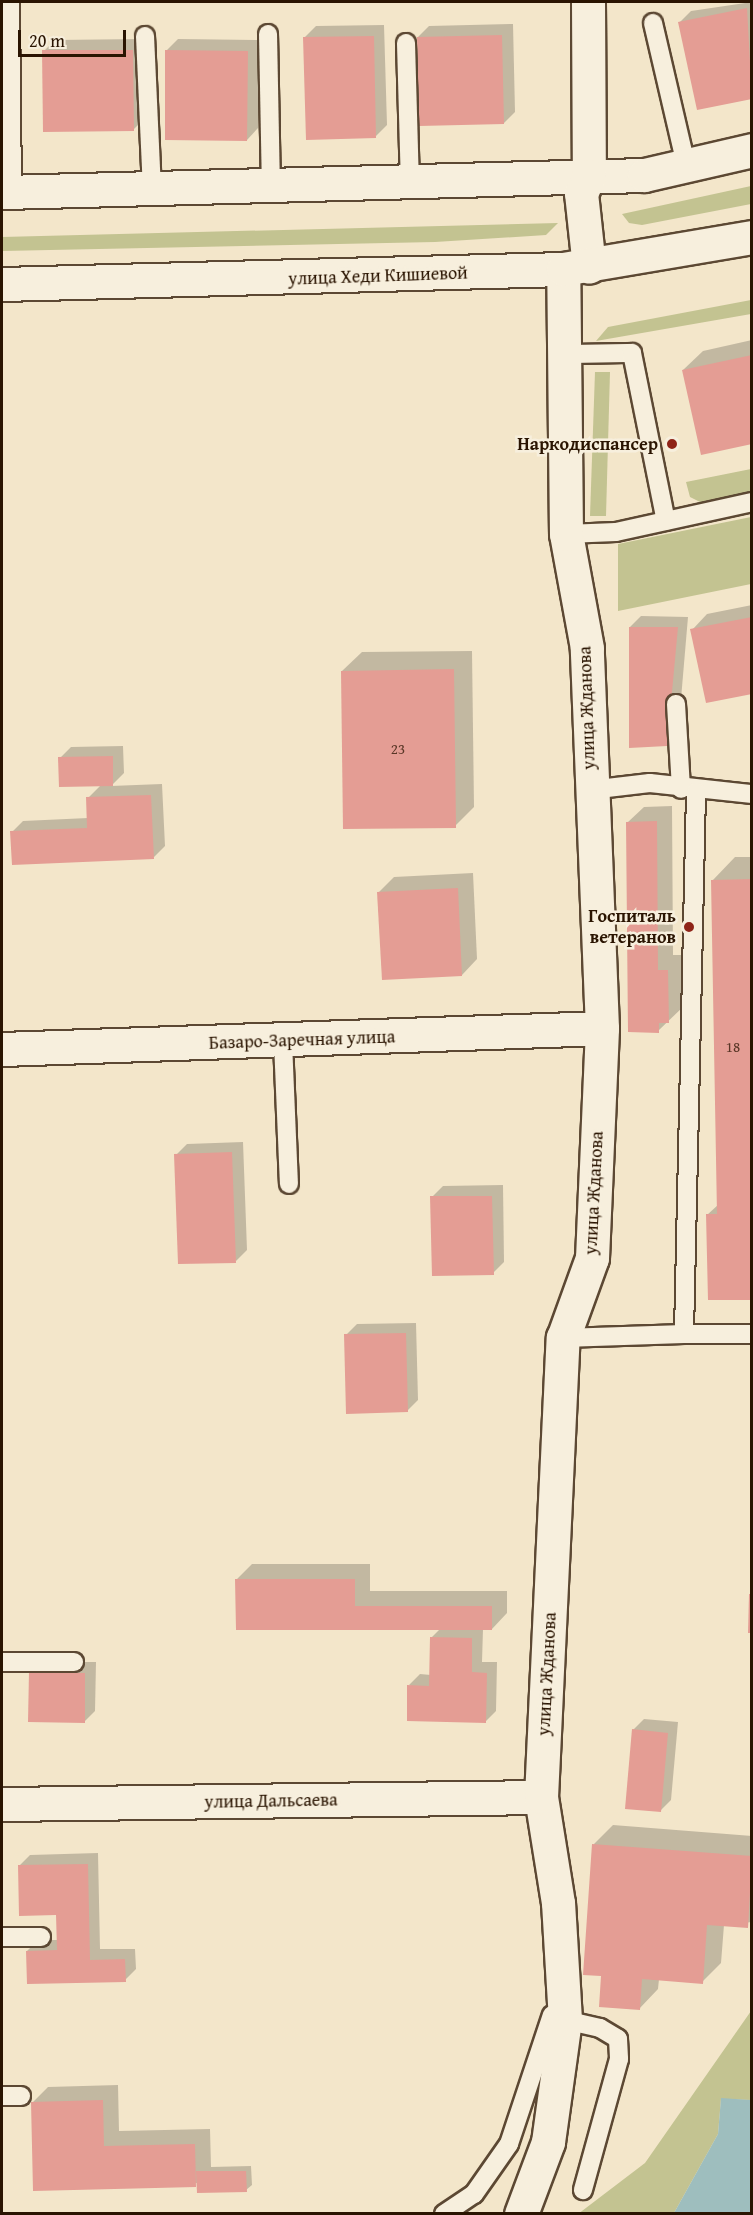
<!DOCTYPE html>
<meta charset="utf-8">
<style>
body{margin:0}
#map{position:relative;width:753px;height:2215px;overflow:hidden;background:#f3e6ca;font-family:"Gentium Book Plus",serif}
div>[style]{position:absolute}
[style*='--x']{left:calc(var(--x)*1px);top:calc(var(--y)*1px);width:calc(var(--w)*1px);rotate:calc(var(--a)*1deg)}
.green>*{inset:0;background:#c3c391}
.water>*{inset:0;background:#9ebebe}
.shadow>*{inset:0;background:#0003}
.building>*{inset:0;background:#e49d94}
.roads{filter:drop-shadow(2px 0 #5c4833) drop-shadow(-2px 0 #5c4833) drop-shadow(0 2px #5c4833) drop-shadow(0 -2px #5c4833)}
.service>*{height:18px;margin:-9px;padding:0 9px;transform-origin:9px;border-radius:9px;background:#f7efdd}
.minor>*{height:33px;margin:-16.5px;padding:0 16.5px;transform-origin:16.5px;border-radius:16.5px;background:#f7efdd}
.secondary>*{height:33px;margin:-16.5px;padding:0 16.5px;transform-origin:16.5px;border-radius:16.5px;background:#f7efdd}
.dots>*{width:16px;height:16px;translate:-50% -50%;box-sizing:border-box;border:3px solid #f7efdd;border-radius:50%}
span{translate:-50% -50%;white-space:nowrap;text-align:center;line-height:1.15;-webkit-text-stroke:5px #f7efdd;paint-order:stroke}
.number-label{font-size:15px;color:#583626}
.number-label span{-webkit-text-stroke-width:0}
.street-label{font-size:18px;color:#2a1401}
.poi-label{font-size:18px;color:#2a1401;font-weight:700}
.right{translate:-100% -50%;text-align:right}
.frame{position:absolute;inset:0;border:3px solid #2a1401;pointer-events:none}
.scale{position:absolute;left:18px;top:30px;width:108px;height:27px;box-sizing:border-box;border:3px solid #2a1401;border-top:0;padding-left:8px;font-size:18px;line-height:21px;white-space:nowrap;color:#2a1401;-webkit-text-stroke:4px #f7efdd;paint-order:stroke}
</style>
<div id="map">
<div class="green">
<div style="clip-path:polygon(751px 186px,751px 204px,642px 225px,629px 223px,622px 214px)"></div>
<div style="clip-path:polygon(558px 223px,546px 235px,435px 242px,2px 251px,2px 237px)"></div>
<div style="clip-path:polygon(751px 300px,751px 314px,596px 341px,608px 327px)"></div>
<div style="clip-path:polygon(595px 372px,610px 372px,606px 516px,590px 516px)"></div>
<div style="clip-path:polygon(751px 469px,751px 492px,702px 503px,690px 497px,686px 482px)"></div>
<div style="clip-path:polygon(751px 517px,751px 584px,618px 611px,618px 544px)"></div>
<div style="clip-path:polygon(751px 2011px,751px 2100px,721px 2099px,718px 2134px,674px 2213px,578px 2214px,645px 2163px)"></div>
</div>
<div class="water">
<div style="clip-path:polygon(721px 2098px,751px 2100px,751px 2213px,674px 2213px,718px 2134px)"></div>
</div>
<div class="shadow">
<div style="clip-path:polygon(752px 2px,752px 98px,680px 22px,691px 11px)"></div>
<div style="clip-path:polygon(513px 24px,515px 112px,504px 123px,418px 37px,429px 26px)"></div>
<div style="clip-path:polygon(384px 25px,387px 125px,376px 136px,305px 37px,316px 26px)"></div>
<div style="clip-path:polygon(143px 39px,144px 119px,133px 130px,44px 51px,55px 40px)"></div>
<div style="clip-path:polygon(178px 39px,258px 40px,258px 128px,247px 140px,167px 50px)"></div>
<div style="clip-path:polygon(752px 340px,752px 442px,683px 370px,703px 351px)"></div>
<div style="clip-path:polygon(752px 605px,752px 692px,692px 630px,707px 614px)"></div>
<div style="clip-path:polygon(641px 616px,688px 617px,678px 734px,666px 745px,630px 627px)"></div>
<div style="clip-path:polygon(472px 651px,474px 807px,455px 826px,342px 671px,362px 652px)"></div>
<div style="clip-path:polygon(123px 746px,124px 773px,111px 786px,162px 784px,165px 846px,154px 857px,12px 832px,23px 821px,88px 818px,88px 798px,101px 785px,60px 758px,71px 747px)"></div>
<div style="clip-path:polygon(672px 806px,673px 955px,683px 955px,684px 1006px,658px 1031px,628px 822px,644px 807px)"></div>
<div style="clip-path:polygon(735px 857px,752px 857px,752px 1298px,707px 1215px,719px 1204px,712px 881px)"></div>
<div style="clip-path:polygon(473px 873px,477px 959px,462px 975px,378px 893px,394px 877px)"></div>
<div style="clip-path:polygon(243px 1142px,247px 1250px,236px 1261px,176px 1155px,187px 1144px)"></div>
<div style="clip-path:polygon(503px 1185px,504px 1262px,493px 1273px,432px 1197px,443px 1186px)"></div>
<div style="clip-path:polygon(416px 1323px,418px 1400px,407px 1411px,346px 1335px,357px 1324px)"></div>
<div style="clip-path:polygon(252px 1564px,370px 1564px,370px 1591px,507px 1591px,507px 1613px,492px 1629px,483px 1629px,482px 1662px,497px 1662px,496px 1711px,485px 1722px,409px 1685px,420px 1674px,431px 1675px,432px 1637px,440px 1629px,237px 1579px)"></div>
<div style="clip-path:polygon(41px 1662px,96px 1662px,95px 1711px,84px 1722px,30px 1673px)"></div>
<div style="clip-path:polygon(644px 1719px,678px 1722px,671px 1800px,660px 1811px,633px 1730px)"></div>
<div style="clip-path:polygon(613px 1825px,752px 1836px,752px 1922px,724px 1925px,721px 1963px,702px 1982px,659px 1979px,658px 1989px,639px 2009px,603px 1974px,594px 1844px)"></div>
<div style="clip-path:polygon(98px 1853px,100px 1949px,135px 1949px,136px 1969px,125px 1980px,27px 1951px,38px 1940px,58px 1940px,58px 1913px,19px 1866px,30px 1855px)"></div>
<div style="clip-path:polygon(118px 2085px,119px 2131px,210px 2129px,211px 2167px,251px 2166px,252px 2185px,246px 2190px,198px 2183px,35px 2189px,33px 2102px,48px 2087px)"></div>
</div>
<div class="building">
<div style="clip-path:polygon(747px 8px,752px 99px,697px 110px,678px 22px)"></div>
<div style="clip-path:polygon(502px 35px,504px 124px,419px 126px,417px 37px)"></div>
<div style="clip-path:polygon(374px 36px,376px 138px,306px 140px,303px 37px)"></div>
<div style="clip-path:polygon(42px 50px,133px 50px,134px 131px,43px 132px)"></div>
<div style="clip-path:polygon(165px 50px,248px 51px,247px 141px,165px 140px)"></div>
<div style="clip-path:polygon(752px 355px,752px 444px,701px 455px,682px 370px)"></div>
<div style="clip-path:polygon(752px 617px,752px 694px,706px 703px,690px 629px)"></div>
<div style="clip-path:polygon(629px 627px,678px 627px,667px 746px,629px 748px)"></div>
<div style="clip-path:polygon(454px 669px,456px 828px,343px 829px,341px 671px)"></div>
<div style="clip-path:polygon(113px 756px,113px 786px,59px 787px,58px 757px)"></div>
<div style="clip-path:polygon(151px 795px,154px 859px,12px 865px,10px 831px,87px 828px,86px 797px)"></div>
<div style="clip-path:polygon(657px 821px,658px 970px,668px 970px,669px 1023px,659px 1023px,659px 1033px,628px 1032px,626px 822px)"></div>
<div style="clip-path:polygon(752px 879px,752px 1300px,708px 1300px,706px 1214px,717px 1214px,711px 880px)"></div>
<div style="clip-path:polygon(458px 888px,462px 976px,382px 980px,377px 892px)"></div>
<div style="clip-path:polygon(232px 1152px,236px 1263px,178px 1264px,174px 1154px)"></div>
<div style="clip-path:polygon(430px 1196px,492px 1196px,494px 1275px,432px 1276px)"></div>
<div style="clip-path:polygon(406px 1333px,408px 1412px,346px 1414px,344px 1334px)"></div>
<div style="clip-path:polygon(235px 1579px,355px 1579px,355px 1606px,492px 1606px,492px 1630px,236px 1630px)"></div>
<div style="clip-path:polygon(749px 1594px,752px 1594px,752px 1633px,748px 1633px)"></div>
<div style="clip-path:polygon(430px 1637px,472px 1638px,472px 1672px,487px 1673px,486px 1723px,407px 1721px,407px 1685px,429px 1686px)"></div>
<div style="clip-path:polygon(29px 1672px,85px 1673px,85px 1723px,28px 1722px)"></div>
<div style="clip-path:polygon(632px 1729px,668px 1733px,661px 1812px,625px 1809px)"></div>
<div style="clip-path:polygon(592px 1844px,752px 1856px,748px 1928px,707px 1925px,703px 1984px,642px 1979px,640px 2010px,599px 2007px,601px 1976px,583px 1975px)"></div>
<div style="clip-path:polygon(88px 1864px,90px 1960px,125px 1959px,126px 1982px,27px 1984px,26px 1951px,57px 1950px,56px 1915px,19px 1916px,18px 1865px)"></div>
<div style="clip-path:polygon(103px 2100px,104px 2146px,195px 2144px,196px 2187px,33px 2191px,31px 2102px)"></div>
<div style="clip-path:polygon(196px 2171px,246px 2171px,247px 2192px,197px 2193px)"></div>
</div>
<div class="roads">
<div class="service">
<div style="--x:653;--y:23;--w:146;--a:76.9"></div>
<div style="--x:268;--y:34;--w:153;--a:88.9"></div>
<div style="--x:145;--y:36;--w:153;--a:87.4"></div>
<div style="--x:406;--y:43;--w:142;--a:88.4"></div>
<div style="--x:566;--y:354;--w:66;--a:-0.9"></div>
<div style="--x:632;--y:353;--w:171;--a:78.6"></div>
<div style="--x:566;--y:534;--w:50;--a:-2.3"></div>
<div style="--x:616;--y:532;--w:139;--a:-12.4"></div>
<div style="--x:676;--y:704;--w:85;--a:86.6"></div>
<div style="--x:590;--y:790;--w:60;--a:-6.7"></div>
<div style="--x:650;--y:783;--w:103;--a:6.2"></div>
<div style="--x:696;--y:792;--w:542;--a:91.27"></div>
<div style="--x:684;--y:1334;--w:68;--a:0"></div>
<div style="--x:283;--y:1042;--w:142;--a:87.6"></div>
<div style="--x:563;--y:1338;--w:121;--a:-1.9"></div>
<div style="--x:2;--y:1662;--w:72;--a:0"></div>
<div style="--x:2;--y:1937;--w:39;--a:0"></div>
<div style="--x:565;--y:2020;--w:36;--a:13"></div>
<div style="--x:600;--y:2028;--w:21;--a:31"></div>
<div style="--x:618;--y:2039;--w:20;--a:87"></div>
<div style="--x:619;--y:2059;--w:136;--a:105.4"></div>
<div style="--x:2;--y:2096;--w:19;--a:0"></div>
<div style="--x:444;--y:2214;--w:36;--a:-34"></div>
<div style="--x:474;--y:2194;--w:61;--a:-55"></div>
<div style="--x:509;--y:2144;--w:136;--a:-71.6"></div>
</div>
<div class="minor">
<div style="--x:2;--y:2;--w:190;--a:89.4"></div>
<div style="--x:4;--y:192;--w:640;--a:-1.52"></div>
<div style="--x:644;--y:175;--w:111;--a:-13"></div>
<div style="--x:588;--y:2;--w:174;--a:89.7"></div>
<div style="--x:589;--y:176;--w:19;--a:115"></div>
<div style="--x:581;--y:193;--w:74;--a:83.8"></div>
<div style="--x:2;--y:1049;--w:600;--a:-2"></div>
<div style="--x:2;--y:1804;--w:539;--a:-0.74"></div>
<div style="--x:521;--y:2214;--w:77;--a:-69.4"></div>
<div style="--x:548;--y:2142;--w:123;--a:-82.1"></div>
<div style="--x:565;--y:2020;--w:117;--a:-93.4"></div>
<div style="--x:558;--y:1903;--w:107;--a:-99.1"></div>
<div style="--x:541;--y:1797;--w:460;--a:-87.3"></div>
<div style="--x:563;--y:1338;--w:85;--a:-70.1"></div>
<div style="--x:592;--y:1258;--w:230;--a:-87.5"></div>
<div style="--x:602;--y:1028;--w:380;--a:-92.3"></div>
<div style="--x:587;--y:648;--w:116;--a:-100.4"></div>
<div style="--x:566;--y:534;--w:265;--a:-90.6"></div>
</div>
<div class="secondary">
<div style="--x:2;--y:284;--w:561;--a:-1.53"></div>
<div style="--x:563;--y:269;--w:192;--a:-9.6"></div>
</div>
</div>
<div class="dots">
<div style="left:672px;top:444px;background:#8f2418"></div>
<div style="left:689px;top:927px;background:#8f2418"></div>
</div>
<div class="number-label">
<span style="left:398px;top:749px">23</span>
<span style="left:733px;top:1047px">18</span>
</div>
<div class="street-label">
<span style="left:378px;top:276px;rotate:-2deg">улица Хеди Кишиевой</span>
<span style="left:587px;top:708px;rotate:-92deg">улица Жданова</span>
<span style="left:302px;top:1040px;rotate:-2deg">Базаро-Заречная улица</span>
<span style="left:594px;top:1193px;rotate:-87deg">улица Жданова</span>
<span style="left:547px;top:1674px;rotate:-87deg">улица Жданова</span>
<span style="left:271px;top:1801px;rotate:-1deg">улица Дальсаева</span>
</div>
<div class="poi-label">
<span class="right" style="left:658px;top:444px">Наркодиспансер</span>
<span class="right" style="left:676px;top:927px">Госпиталь<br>ветеранов</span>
</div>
<div class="frame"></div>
<div class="scale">20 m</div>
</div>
